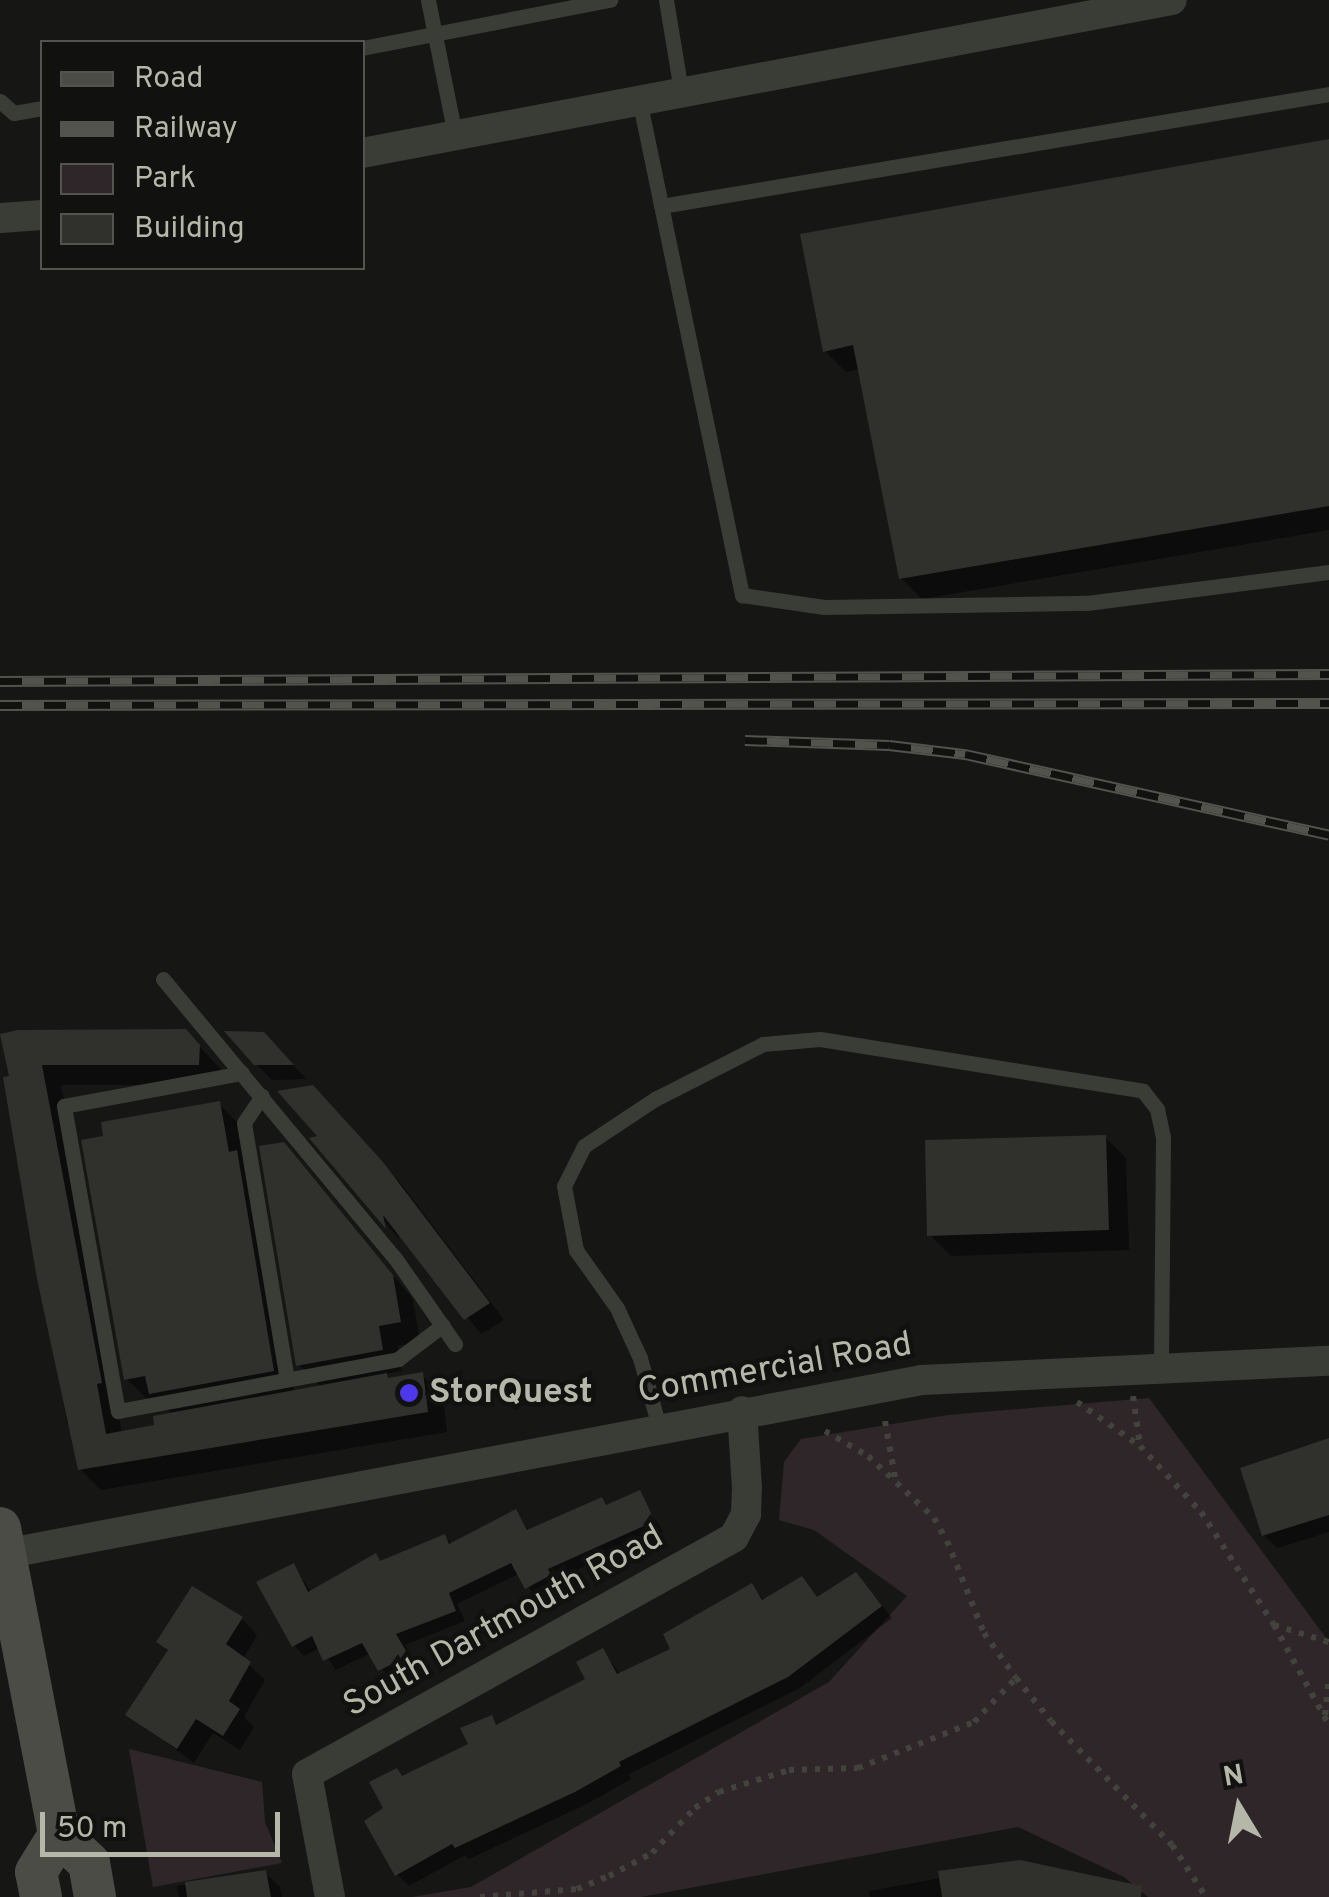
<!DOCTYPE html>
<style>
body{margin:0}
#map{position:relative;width:1329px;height:1897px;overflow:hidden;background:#161715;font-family:Overpass,sans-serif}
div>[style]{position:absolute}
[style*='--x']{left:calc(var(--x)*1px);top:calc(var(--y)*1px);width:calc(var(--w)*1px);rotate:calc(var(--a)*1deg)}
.green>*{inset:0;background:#2f2629}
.shadow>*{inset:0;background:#0007}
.building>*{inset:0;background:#30312d}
.path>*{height:6px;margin-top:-3px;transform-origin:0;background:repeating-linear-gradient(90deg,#42433d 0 5px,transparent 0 13px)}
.service>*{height:15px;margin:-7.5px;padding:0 7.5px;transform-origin:7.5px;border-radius:7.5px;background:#3a3c36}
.minor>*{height:30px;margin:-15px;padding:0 15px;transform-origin:15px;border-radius:15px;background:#3a3c36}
.secondary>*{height:42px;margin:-21px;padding:0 21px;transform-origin:21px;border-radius:21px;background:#4a4c45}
.rail>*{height:11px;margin-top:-5.5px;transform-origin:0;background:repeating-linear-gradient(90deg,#111210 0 22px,#51534c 0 44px);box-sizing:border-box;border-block:2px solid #51534c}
.dots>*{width:28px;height:28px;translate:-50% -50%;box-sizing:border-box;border:5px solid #111210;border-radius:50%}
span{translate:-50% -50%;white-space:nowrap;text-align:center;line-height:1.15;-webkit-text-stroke:9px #111210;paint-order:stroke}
.street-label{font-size:35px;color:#b5b7a8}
.poi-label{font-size:35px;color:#b5b7a8;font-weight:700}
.left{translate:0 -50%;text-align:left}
.legend{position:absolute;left:40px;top:40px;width:325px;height:230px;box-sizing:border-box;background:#111210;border:2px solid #53544d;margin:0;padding:12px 18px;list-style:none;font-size:30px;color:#b5b7a8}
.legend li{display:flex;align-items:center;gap:20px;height:50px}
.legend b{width:50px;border:2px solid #53544d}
.north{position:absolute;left:1189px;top:1757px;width:100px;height:100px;-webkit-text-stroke:8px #111210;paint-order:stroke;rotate:350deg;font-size:28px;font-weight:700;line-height:40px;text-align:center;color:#b5b7a8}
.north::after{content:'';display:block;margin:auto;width:35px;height:45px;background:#b5b7a8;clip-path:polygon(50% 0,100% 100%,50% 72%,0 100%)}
.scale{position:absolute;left:40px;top:1812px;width:240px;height:45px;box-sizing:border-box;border:5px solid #b5b7a8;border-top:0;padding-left:12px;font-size:30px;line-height:35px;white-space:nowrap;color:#b5b7a8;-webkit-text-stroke:8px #111210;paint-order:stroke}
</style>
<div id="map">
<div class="green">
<div style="clip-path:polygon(1149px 1398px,1329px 1642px,1329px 1897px,1148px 1897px,1124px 1877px,1018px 1827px,641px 1897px,412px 1897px,471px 1887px,829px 1682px,907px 1596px,814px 1530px,779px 1520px,784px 1462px,801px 1439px,948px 1415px)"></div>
<div style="clip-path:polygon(129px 1749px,262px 1782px,265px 1822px,282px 1863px,153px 1887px)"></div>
</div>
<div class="shadow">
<div style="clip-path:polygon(1329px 141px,1329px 530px,922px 599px,901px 578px,860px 369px,846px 372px,825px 351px)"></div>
<div style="clip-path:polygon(185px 1032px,220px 1068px,219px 1085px,61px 1085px,121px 1404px,117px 1405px,122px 1434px,157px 1427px,173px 1415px,156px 1398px,147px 1399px,126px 1378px,219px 1104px,240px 1125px,257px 1174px,294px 1392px,321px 1387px,299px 1365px,283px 1145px,413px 1299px,420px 1342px,398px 1346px,402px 1371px,385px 1374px,390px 1380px,422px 1375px,443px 1396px,447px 1432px,101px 1490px,80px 1469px,75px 1430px,67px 1423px,6px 1079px,12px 1077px,3px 1036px)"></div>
<div style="clip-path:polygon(280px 1051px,306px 1079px,272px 1080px,255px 1063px)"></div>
<div style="clip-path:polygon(328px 1104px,399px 1181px,504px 1320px,481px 1334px,398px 1230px,399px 1239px,314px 1139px,322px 1138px)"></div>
<div style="clip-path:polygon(1105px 1137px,1126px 1158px,1129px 1250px,951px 1256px,930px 1235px)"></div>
<div style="clip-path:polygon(1329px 1439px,1329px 1532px,1277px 1548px,1264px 1535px)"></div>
<div style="clip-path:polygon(639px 1493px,663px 1532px,556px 1579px,560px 1586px,537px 1598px,519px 1574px,457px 1604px,465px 1621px,405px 1645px,417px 1666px,390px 1679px,371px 1653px,336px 1670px,320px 1648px,304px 1656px,294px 1645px,293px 1566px,311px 1592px,376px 1556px,382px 1563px,445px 1537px,453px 1545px,515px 1512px,530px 1532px,602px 1500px,609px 1507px)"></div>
<div style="clip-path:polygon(856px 1575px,892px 1618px,800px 1688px,629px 1774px,631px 1779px,587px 1804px,469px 1859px,465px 1855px,409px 1886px,397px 1874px,386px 1809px,397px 1771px,404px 1778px,471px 1745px,491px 1718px,499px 1726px,588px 1680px,602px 1651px,621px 1675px,674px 1650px,752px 1586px,765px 1601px,802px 1580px,819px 1599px)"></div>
<div style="clip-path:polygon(193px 1589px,242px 1619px,257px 1635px,243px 1659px,265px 1680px,244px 1717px,254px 1727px,240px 1750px,213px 1733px,194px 1763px,129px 1715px,169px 1652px,159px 1642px)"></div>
<div style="clip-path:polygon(265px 1873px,280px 1887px,282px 1897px,179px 1897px,177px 1886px)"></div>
<div style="clip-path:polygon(941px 1878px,1128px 1897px,870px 1897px,869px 1891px)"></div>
</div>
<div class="building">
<div style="clip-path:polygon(1329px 139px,1329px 506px,899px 579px,853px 345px,823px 352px,800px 234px)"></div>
<div style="clip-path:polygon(186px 1029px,200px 1045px,199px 1065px,42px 1065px,102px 1383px,97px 1384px,106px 1434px,154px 1425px,153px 1416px,387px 1373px,388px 1378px,423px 1372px,428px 1412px,78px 1470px,37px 1279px,3px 1077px,9px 1076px,0 1034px,18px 1030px)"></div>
<div style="clip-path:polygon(224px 1031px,264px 1032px,294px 1065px,254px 1065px)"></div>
<div style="clip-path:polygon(313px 1085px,383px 1162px,490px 1303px,464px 1320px,383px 1215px,386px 1229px,309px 1138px,317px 1136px,277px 1091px)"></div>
<div style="clip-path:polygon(220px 1101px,229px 1152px,237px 1150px,274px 1371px,149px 1394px,145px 1376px,124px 1380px,81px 1140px,103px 1136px,101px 1122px)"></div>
<div style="clip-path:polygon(1106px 1135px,1109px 1230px,927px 1236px,925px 1140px)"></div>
<div style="clip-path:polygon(284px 1142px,393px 1275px,401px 1322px,379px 1326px,383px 1350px,296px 1366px,259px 1146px)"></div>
<div style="clip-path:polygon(1329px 1438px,1329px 1515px,1262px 1536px,1240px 1468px)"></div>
<div style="clip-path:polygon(640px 1490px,655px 1521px,548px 1569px,551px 1575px,525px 1589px,511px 1563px,449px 1593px,456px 1611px,396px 1634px,409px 1656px,378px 1671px,362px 1643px,323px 1661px,312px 1636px,292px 1647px,256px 1582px,294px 1563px,308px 1592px,376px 1553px,380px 1561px,445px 1534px,449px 1544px,516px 1509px,527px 1530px,602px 1497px,606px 1505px)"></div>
<div style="clip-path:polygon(856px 1572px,882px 1606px,788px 1677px,619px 1762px,621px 1766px,575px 1792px,455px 1848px,452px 1844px,395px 1876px,364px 1821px,383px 1808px,369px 1782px,397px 1768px,402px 1776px,468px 1744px,460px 1728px,492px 1715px,496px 1725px,585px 1679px,576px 1662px,603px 1648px,617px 1674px,670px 1649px,663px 1634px,752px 1583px,762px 1600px,802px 1576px,817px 1597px)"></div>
<div style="clip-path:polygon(192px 1586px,243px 1617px,226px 1644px,251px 1662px,229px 1701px,240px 1709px,223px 1736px,196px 1719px,177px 1749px,125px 1715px,168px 1650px,156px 1642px)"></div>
<div style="clip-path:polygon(1020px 1860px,1142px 1886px,1141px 1897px,942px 1897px,938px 1871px)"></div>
<div style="clip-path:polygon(266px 1870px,271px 1897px,187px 1897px,185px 1882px)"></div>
</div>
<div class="path">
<div style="--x:1133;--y:1396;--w:50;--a:82"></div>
<div style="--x:1077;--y:1402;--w:77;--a:34.9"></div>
<div style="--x:1140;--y:1446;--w:90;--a:47.3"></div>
<div style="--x:1201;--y:1512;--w:135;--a:57.1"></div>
<div style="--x:1274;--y:1625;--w:114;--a:61.2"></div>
<div style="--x:885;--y:1421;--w:57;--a:79.9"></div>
<div style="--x:825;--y:1431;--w:50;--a:30.2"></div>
<div style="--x:868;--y:1456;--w:91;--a:43.2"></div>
<div style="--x:934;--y:1518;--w:26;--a:61"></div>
<div style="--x:947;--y:1541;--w:99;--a:68.1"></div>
<div style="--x:984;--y:1633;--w:55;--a:54.6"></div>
<div style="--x:1016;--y:1678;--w:55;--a:50.9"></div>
<div style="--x:1051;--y:1721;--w:173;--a:45.7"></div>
<div style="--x:1172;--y:1845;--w:62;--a:56.8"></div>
<div style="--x:1274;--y:1625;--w:58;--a:17.2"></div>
<div style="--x:1325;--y:1715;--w:38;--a:-84"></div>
<div style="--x:480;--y:1897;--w:97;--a:-4.7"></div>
<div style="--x:577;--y:1889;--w:35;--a:-22"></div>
<div style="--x:609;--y:1876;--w:49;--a:-28.1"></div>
<div style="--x:652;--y:1853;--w:62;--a:-46.3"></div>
<div style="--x:695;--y:1808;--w:29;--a:-34"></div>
<div style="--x:719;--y:1792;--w:73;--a:-17.4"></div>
<div style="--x:789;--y:1770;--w:69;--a:-1.7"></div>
<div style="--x:858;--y:1768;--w:125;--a:-21.6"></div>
<div style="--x:974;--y:1722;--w:61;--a:-46.3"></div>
</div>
<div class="service">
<div style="--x:428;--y:0;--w:138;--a:78.7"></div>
<div style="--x:666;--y:0;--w:92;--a:80.6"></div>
<div style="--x:362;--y:48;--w:253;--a:-11"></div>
<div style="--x:639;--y:99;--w:507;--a:78.27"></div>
<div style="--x:742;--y:595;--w:83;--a:8.3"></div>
<div style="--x:824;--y:607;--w:263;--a:-0.9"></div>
<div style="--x:1087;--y:603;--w:244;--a:-7.3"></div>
<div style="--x:0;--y:101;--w:18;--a:41"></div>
<div style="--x:14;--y:113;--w:28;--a:-10"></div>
<div style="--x:661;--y:206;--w:677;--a:-9.52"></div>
<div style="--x:163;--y:979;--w:363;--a:50.3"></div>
<div style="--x:395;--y:1258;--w:105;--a:55.1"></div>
<div style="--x:242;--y:1073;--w:181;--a:169.5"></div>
<div style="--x:64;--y:1106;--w:310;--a:80"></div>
<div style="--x:118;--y:1411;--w:285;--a:-10.5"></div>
<div style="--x:398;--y:1359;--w:56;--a:-37.1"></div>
<div style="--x:262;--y:1096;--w:32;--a:124"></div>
<div style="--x:244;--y:1123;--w:260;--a:80.5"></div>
<div style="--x:659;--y:1427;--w:72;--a:-105.4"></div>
<div style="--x:640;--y:1358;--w:55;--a:-114.7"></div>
<div style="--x:617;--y:1308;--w:71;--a:-125.3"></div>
<div style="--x:576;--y:1250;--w:65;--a:-100.6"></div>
<div style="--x:564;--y:1186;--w:45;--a:-63.4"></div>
<div style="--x:584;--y:1146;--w:85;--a:-33.5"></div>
<div style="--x:655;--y:1099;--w:121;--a:-27"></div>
<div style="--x:763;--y:1044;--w:57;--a:-5"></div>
<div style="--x:820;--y:1039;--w:327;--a:9.1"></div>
<div style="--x:1143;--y:1091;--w:23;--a:52"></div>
<div style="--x:1157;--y:1109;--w:29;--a:78"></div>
<div style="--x:1163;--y:1137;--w:230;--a:90.5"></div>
</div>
<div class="minor">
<div style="--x:362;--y:153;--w:824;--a:-10.7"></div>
<div style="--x:0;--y:218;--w:42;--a:-4.1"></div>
<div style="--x:4;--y:1554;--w:934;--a:-10.73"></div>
<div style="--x:922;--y:1380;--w:407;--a:-2.7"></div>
<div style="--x:330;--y:1897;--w:125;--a:-100.6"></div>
<div style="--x:307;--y:1774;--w:488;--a:-29"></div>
<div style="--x:734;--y:1537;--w:26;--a:-62"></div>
<div style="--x:746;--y:1514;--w:26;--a:-88"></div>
<div style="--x:747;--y:1488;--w:77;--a:-93.7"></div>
</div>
<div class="secondary">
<div style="--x:0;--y:1528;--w:313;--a:79.1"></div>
<div style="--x:59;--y:1835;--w:41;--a:43"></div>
<div style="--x:89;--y:1863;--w:35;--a:80"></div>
<div style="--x:41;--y:1897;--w:25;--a:-101"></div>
<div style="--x:36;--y:1872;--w:44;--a:-58.1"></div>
</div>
<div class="rail">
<div style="--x:0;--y:681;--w:1329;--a:-0.3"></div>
<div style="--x:0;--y:705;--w:1329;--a:-0.09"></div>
<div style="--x:745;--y:740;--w:144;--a:2"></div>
<div style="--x:889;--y:745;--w:77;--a:6.8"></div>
<div style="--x:965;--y:754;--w:373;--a:12.5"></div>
</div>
<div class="dots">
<div style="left:409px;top:1393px;background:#4d39eb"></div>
</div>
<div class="street-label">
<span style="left:775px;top:1369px;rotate:-10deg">Commercial Road</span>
<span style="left:504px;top:1622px;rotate:-29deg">South Dartmouth Road</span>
</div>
<div class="poi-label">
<span class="left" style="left:429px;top:1393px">StorQuest</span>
</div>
<ul class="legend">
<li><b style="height:12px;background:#4a4c45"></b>Road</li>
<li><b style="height:12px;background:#51534c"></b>Railway</li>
<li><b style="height:28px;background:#2f2629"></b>Park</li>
<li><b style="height:28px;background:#30312d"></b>Building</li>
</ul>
<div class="north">N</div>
<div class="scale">50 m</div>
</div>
